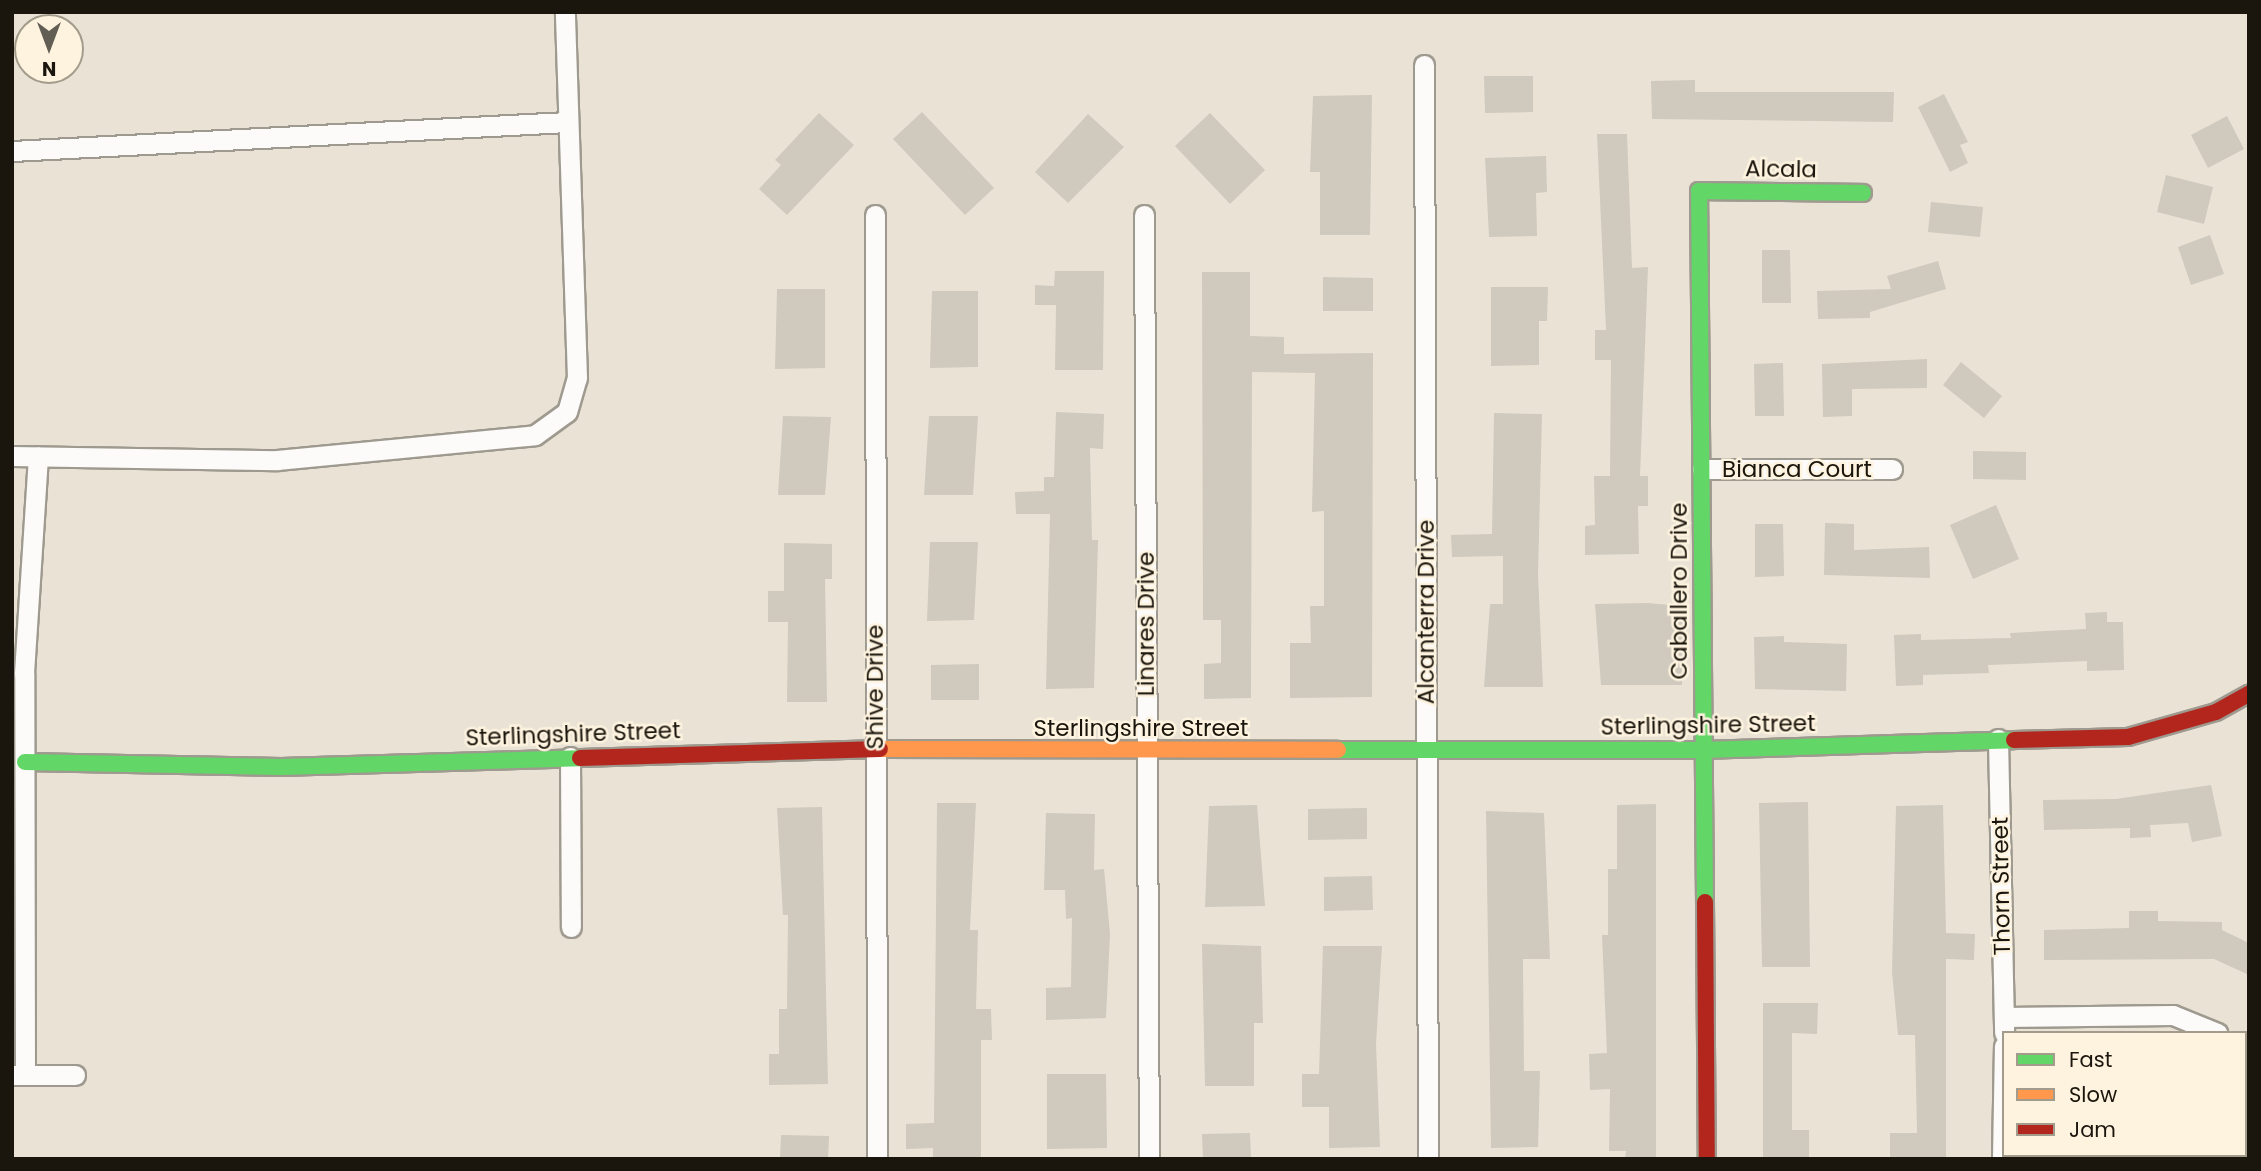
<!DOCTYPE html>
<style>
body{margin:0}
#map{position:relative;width:2261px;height:1171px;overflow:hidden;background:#eae3d5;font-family:Poppins,sans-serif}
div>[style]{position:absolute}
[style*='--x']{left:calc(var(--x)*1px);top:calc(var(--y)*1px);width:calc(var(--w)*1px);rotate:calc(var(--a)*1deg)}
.building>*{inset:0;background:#cfc9be}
.roads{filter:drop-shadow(2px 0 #9f9a8f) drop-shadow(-2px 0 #9f9a8f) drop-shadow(0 2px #9f9a8f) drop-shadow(0 -2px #9f9a8f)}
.street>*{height:19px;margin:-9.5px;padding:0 9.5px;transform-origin:9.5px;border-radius:9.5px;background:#fcfbf9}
.fast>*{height:16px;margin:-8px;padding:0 8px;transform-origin:8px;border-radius:8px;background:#63d668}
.slow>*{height:16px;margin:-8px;padding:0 8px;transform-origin:8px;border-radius:8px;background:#ff974d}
.jam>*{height:16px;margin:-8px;padding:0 8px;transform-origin:8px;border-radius:8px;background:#b3261e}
span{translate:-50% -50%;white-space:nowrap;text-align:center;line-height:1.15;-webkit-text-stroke:5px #fef3df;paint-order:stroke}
.street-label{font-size:23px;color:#1b160d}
.frame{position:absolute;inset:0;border:14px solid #1b160d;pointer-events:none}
.legend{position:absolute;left:2002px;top:1031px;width:245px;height:126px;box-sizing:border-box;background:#fef3df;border:2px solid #a39b8b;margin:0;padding:9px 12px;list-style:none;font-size:21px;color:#1b160d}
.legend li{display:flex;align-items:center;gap:14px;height:35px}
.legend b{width:35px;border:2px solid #a39b8b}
.north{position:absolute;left:14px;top:14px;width:70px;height:70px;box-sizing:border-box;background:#fef3df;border:2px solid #a39b8b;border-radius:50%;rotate:180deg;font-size:19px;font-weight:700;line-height:28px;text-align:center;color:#1b160d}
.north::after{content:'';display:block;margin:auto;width:24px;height:32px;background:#635e53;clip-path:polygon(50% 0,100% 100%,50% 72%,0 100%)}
</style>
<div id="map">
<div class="building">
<div style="clip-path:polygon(1484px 76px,1533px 76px,1533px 112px,1485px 113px)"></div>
<div style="clip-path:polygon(1695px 80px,1695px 92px,1894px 92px,1893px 122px,1652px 119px,1651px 81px)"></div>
<div style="clip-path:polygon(1944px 94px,1968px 142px,1960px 145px,1968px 163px,1950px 172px,1918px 107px)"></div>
<div style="clip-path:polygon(1372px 95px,1370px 235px,1320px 235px,1320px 172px,1310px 172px,1313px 96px)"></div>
<div style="clip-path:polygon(922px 112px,994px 188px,965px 215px,893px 139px)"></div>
<div style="clip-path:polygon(819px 113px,854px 145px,787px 215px,759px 189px,781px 165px,775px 160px)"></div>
<div style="clip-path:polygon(1210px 113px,1265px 170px,1230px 204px,1175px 146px)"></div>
<div style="clip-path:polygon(1088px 114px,1124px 147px,1068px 203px,1035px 172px)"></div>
<div style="clip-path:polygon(2227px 116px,2244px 149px,2208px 168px,2191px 135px)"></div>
<div style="clip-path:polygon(1597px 134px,1627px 134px,1632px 268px,1648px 267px,1640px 476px,1648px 476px,1648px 506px,1638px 506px,1639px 554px,1585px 555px,1585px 526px,1595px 525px,1594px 476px,1610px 476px,1611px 360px,1595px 360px,1595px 330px,1606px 330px)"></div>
<div style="clip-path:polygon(1546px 156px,1547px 192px,1536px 193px,1537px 236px,1489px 237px,1485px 158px)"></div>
<div style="clip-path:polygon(2166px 175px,2213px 187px,2204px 224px,2157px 212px)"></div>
<div style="clip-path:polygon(1931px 202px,1983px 207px,1980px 237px,1928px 232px)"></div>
<div style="clip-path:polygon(2210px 235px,2224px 274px,2191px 285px,2178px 247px)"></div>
<div style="clip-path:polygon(1762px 250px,1790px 250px,1791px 303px,1762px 303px)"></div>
<div style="clip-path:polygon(1938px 261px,1946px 289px,1870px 312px,1870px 318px,1818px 319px,1817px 291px,1891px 289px,1887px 276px)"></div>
<div style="clip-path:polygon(1055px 271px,1104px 271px,1103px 370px,1055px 370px,1056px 305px,1035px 305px,1035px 285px,1054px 286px)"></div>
<div style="clip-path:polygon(1202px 272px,1250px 272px,1250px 336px,1284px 337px,1284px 354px,1373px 353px,1372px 697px,1290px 698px,1290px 643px,1311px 643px,1310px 606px,1324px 606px,1324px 511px,1312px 512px,1315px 373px,1252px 372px,1251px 698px,1204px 699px,1204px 664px,1221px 663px,1221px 620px,1203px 620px)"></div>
<div style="clip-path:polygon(1323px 277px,1373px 278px,1373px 311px,1323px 311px)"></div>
<div style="clip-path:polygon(1491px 287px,1548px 287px,1547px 321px,1539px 321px,1539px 365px,1491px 366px)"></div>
<div style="clip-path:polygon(777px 289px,825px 289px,825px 368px,775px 369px)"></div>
<div style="clip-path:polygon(932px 291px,978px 291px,978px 367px,930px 368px)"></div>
<div style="clip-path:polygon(1927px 359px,1927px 388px,1852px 389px,1852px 416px,1823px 417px,1822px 364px)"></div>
<div style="clip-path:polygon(1961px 362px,2002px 396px,1984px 418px,1943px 385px)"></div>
<div style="clip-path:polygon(1783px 363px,1784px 416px,1755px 416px,1754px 364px)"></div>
<div style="clip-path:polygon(1056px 412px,1104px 414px,1103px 449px,1090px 448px,1092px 540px,1098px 540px,1094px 688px,1046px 689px,1050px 514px,1016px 514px,1015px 492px,1044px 491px,1044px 477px,1054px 477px)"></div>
<div style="clip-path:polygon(1494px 413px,1542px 414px,1538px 574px,1543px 687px,1484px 687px,1490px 604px,1503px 604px,1503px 556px,1452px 557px,1451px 535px,1492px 534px)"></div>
<div style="clip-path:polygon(783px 416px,831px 417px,825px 495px,778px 495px)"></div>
<div style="clip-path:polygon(929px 416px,978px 416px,973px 495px,924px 495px)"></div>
<div style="clip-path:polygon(1973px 451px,2026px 452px,2026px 480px,1973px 479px)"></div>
<div style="clip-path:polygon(1996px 505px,2019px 559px,1973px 579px,1950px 525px)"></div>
<div style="clip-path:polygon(1825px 523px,1854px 524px,1854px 550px,1929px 547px,1930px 578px,1824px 575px)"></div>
<div style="clip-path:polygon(1755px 524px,1783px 524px,1784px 576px,1755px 577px)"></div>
<div style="clip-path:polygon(930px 542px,978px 542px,974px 620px,927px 621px)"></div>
<div style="clip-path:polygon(784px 543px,832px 544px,832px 579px,825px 579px,827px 702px,787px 702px,788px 622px,768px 622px,768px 591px,784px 591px)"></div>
<div style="clip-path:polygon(1647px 603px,1683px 606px,1682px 685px,1601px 685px,1595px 604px)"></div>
<div style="clip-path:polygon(2107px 612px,2107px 622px,2123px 622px,2124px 670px,2087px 671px,2087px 661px,1988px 665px,1989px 673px,1923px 675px,1923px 685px,1896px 686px,1894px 635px,1921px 634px,1921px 640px,2011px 638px,2010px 633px,2086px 629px,2085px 613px)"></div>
<div style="clip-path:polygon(1784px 636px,1784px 642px,1847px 644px,1846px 691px,1755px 689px,1754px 637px)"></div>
<div style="clip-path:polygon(979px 664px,979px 700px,931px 700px,931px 665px)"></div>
<div style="clip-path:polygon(2211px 785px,2222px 836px,2192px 842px,2188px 823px,2150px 825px,2151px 837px,2130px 838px,2130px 828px,2044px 830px,2043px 800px,2116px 799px)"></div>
<div style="clip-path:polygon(1808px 802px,1810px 967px,1762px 967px,1759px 803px)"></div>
<div style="clip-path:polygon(937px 803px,976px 803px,970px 930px,978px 930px,976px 1009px,991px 1009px,992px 1040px,981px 1040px,981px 1159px,933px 1159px,933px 1148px,906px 1149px,906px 1124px,934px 1123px)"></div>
<div style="clip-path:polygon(1656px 804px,1656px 1159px,1625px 1159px,1626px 1151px,1609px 1151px,1610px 1089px,1590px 1090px,1589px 1054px,1607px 1053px,1602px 935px,1608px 935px,1608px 869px,1617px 869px,1617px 805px)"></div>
<div style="clip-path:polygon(1257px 805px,1265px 906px,1205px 907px,1209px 806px)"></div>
<div style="clip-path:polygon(1943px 805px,1946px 933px,1975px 934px,1974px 960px,1946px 959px,1946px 1159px,1890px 1159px,1890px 1133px,1917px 1133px,1915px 1035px,1898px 1035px,1892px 972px,1896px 806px)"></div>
<div style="clip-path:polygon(822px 807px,828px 1084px,769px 1085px,769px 1054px,779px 1054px,779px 1009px,787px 1009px,788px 915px,783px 915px,777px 808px)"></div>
<div style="clip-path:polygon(1367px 808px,1367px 839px,1308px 840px,1308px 809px)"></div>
<div style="clip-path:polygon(1486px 811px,1544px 813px,1550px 959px,1523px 959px,1524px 1071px,1540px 1071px,1538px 1147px,1491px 1148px)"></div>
<div style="clip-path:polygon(1046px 813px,1095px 814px,1094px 870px,1104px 869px,1110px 934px,1106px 1018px,1046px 1020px,1046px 988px,1071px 987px,1072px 918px,1066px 919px,1065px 890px,1044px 890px)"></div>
<div style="clip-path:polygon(1372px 876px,1373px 910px,1324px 911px,1324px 877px)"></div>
<div style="clip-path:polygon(2129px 911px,2158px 911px,2158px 921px,2222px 922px,2222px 930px,2249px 943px,2249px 975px,2214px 959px,2044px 960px,2044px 930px,2129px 928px)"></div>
<div style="clip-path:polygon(1202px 944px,1261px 946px,1263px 1023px,1254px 1023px,1254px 1086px,1205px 1086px)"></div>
<div style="clip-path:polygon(1323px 946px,1382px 946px,1376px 1044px,1380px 1147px,1329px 1148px,1329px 1107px,1302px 1107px,1302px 1074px,1319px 1074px)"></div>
<div style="clip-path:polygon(1763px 1003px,1818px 1003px,1817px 1034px,1792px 1033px,1792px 1130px,1809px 1130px,1809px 1159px,1763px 1159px)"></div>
<div style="clip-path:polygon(1047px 1074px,1106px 1074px,1107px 1148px,1047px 1149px)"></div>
<div style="clip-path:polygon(1250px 1133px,1251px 1159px,1203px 1159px,1202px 1134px)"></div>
<div style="clip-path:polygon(781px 1135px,829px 1136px,828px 1159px,780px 1159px)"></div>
</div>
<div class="roads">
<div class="street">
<div style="--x:1424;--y:65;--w:1094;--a:89.79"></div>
<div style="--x:12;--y:151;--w:556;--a:-2.99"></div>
<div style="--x:875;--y:215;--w:944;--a:89.88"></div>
<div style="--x:1144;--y:215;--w:944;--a:89.7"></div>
<div style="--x:12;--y:456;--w:265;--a:0.9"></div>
<div style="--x:277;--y:460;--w:259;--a:-5.5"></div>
<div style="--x:535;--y:435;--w:39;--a:-36"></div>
<div style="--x:567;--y:412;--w:35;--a:-74"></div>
<div style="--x:577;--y:378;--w:366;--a:-91.9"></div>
<div style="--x:1702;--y:469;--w:190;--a:0"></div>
<div style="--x:1998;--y:739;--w:294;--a:88.8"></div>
<div style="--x:570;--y:757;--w:170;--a:89.7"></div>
<div style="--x:2004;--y:1017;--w:169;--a:-0.7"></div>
<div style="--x:2173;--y:1015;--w:48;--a:22.2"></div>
<div style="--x:13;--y:1075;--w:62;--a:0"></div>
<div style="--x:25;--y:1075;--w:402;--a:-90.1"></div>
<div style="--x:24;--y:673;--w:217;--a:-86.3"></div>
<div style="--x:2245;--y:1100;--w:3;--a:72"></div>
<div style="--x:2002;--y:1159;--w:113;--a:-89"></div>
</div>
<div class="fast">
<div style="--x:1338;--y:750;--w:364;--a:0"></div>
<div style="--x:1702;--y:750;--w:312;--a:-1.8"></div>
<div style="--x:25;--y:762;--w:256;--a:1.1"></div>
<div style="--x:281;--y:767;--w:299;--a:-1.7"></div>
<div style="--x:1705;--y:902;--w:711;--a:-90.48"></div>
<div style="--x:1699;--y:191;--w:164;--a:0.7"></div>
</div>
<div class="slow">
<div style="--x:880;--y:749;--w:458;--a:0.1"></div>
</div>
<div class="jam">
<div style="--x:2014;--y:740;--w:114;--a:-1.5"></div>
<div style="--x:2128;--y:737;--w:91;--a:-15.9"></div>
<div style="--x:2216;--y:712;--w:38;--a:-29"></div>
<div style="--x:580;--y:758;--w:300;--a:-1.7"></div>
<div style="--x:1705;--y:902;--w:257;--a:89.6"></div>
</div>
</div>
<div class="street-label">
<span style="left:1781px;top:169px;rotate:1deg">Alcala</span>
<span style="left:1797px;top:469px">Bianca Court</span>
<span style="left:1679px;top:591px;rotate:-90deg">Caballero Drive</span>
<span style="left:1426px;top:612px;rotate:-90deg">Alcanterra Drive</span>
<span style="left:1146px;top:624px;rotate:-90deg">Linares Drive</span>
<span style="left:875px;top:687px;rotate:-90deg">Shive Drive</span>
<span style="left:1708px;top:725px;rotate:-1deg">Sterlingshire Street</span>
<span style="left:1141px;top:728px">Sterlingshire Street</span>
<span style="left:573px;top:734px;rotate:-2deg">Sterlingshire Street</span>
<span style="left:2001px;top:886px;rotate:-91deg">Thorn Street</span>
</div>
<div class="frame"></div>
<ul class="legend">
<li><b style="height:9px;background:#63d668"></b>Fast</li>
<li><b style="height:9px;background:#ff974d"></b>Slow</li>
<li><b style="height:9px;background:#b3261e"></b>Jam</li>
</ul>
<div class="north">N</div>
</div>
